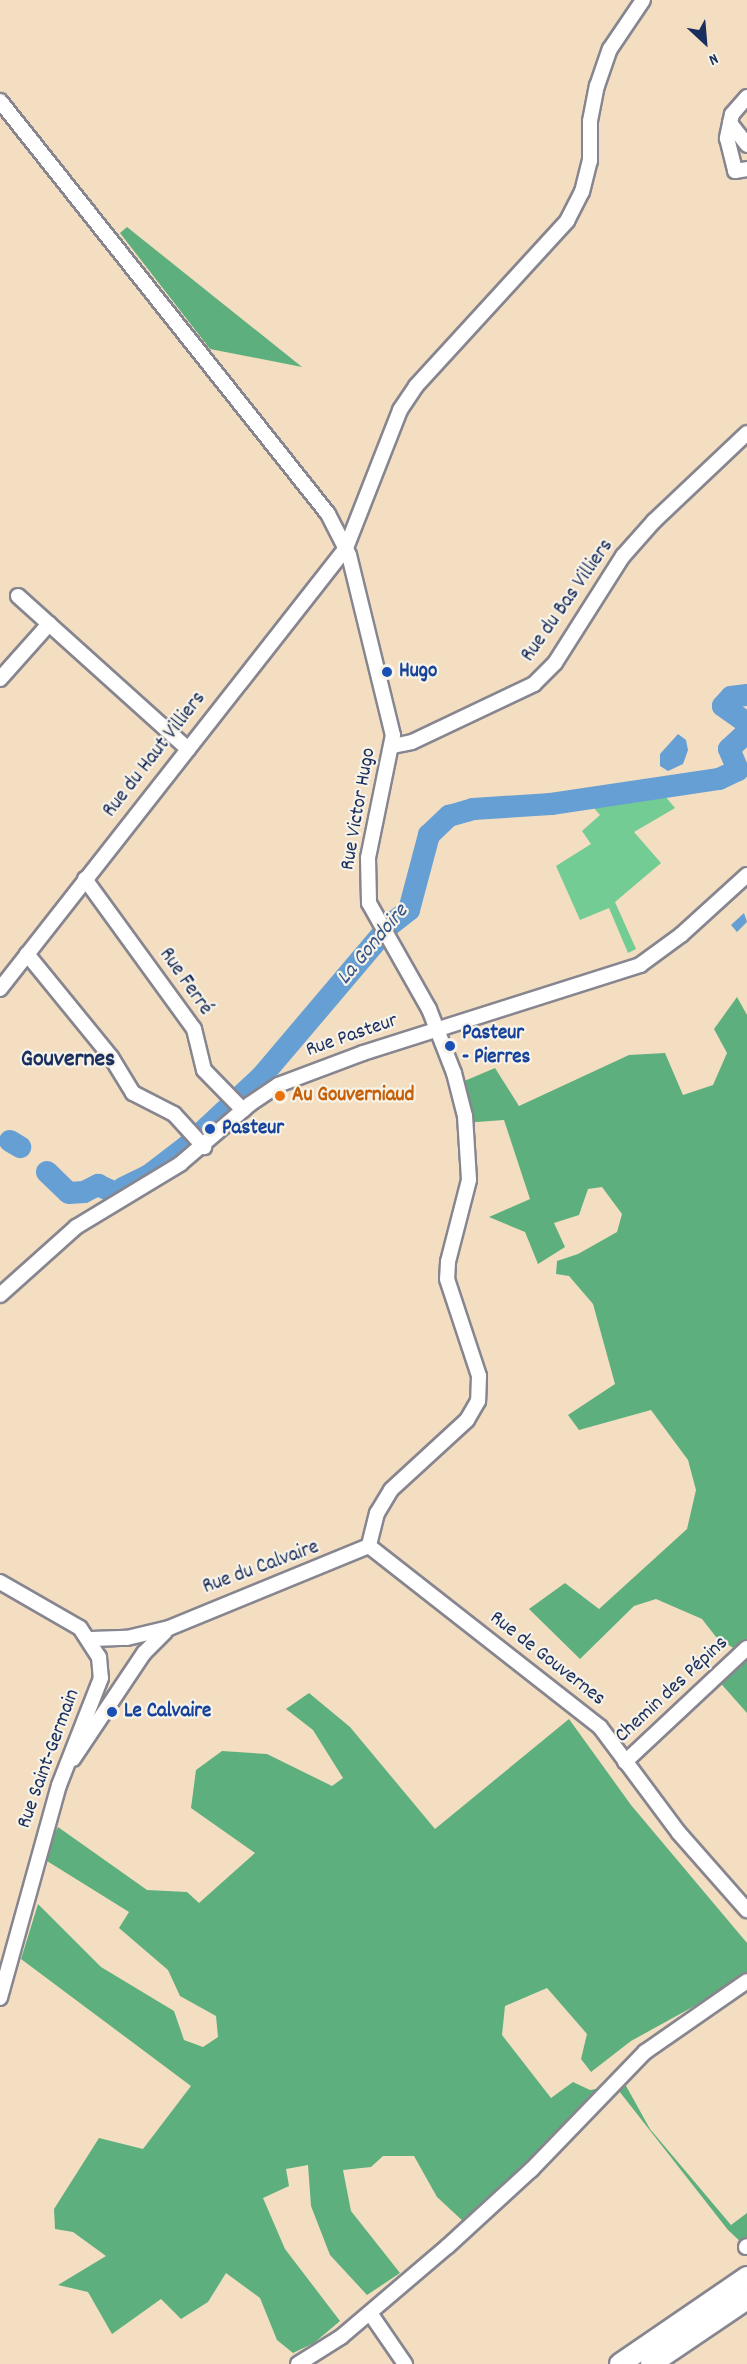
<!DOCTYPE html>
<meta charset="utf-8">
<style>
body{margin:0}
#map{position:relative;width:747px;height:2364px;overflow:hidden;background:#f3dec1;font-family:Dekko,sans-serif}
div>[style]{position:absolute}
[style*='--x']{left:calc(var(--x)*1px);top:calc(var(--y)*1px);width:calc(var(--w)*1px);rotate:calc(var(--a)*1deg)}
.green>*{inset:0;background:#72cc93}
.forest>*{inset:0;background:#5db07d}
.water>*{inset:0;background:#659fd4}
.river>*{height:22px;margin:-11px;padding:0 11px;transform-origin:11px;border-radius:11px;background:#659fd4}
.roads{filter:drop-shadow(2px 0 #878690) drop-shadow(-2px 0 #878690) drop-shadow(0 2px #878690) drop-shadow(0 -2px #878690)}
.minor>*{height:14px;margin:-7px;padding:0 7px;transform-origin:7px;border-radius:7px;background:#fff}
.highway>*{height:20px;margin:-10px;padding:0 10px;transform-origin:10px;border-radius:10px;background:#fff}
.dots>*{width:16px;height:16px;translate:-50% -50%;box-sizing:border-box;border:3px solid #f7f3e8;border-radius:50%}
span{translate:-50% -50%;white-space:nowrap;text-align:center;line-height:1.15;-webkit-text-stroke:4.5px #f7f3e8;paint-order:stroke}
.street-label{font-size:21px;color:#1b2f5e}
.transit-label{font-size:21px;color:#164399;font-weight:700}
.left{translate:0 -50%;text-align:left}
.food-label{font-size:21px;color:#c56008;font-weight:700}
.water-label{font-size:22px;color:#355687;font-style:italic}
.quarter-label{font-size:24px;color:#1b2f5e;font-weight:700}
.north{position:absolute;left:675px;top:12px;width:60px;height:60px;-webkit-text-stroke:4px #f7f3e8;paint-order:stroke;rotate:154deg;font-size:16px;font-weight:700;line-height:24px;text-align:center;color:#1b2f5e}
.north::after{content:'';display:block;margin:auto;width:21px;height:27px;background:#1b2f5e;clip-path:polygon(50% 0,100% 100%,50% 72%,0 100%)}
</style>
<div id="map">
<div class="green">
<div style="clip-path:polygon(646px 790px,660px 790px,675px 808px,634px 832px,661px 863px,615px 902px,636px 949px,628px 953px,609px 908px,580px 920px,556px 866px,591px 844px,582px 831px,600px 815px,587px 800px)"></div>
</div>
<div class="forest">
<div style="clip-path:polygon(127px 227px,302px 367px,210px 349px,120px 233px)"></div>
<div style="clip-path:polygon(737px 997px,747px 1015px,747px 1713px,716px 1678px,735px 1649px,716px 1637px,702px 1619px,656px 1599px,634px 1606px,580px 1659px,529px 1609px,565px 1583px,599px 1609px,687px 1529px,696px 1490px,688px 1460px,651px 1410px,579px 1430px,568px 1415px,615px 1384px,593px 1304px,569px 1276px,556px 1274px,557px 1261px,578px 1254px,617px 1232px,622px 1214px,602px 1187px,588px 1189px,579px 1215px,554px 1223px,565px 1247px,538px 1264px,525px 1232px,489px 1217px,530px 1199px,504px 1120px,463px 1123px,455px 1085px,495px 1068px,519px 1106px,629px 1055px,665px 1053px,683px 1095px,713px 1085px,727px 1053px,714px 1029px)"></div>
<div style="clip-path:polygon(309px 1693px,350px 1727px,435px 1829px,569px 1719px,631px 1805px,747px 1943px,747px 1977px,631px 2041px,591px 2072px,581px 2059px,587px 2034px,547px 1988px,505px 2006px,502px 2035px,551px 2098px,573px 2082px,590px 2090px,625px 2084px,650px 2129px,731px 2225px,747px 2213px,747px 2241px,743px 2244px,728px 2230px,619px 2091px,582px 2109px,501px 2193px,465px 2223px,437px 2197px,414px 2156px,383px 2156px,371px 2167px,343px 2170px,351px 2211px,400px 2273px,367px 2295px,330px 2255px,311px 2206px,308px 2165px,286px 2169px,289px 2186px,263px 2198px,285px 2249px,340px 2321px,314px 2343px,293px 2353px,277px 2340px,260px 2298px,226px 2273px,208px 2302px,181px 2319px,161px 2299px,112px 2334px,88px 2292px,58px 2285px,106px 2256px,73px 2232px,55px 2229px,54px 2209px,99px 2138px,143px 2149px,191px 2086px,21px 1959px,38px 1904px,101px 1967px,174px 2011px,184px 2040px,203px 2047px,218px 2037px,216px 2016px,180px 1996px,168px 1970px,119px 1928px,129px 1912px,47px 1861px,51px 1839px,58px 1827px,147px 1890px,187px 1892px,199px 1903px,255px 1853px,191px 1808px,196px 1770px,222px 1751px,267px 1754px,332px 1786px,343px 1778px,313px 1730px,286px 1709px)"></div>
</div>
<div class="water">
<div style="clip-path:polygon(678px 734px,686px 740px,688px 750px,683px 764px,668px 771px,660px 766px,660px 754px)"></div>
<div style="clip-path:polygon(744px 913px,747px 922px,737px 932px,731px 925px)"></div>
</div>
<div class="river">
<div style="--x:747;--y:695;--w:16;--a:173"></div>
<div style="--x:731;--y:697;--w:12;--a:132"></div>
<div style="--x:723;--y:706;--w:29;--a:35"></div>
<div style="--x:10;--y:1141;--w:12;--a:31"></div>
<div style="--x:47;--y:1172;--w:30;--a:44"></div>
<div style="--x:69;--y:1193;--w:15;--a:-4"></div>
<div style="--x:84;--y:1192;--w:16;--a:-27"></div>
<div style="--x:98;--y:1185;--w:19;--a:25"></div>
<div style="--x:123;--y:1188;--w:28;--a:-26"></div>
<div style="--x:148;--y:1176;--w:49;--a:-37.6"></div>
<div style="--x:187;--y:1146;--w:103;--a:-43"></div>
<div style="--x:262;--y:1076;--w:199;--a:-49.7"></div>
<div style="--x:391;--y:924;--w:23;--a:-38"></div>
<div style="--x:409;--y:910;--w:78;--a:-75.1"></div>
<div style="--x:429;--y:835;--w:28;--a:-44"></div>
<div style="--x:449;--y:816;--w:25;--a:-16"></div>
<div style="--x:473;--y:809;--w:78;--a:-3.7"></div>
<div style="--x:551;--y:804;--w:170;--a:-8.5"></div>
<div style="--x:719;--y:779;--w:21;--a:-25"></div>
<div style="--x:738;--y:770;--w:23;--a:-113"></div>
<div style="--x:729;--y:749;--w:25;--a:-43"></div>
</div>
<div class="roads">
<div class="minor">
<div style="--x:747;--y:97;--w:23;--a:131"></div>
<div style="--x:732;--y:114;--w:25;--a:102"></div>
<div style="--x:727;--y:138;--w:34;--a:76"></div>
<div style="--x:735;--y:171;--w:12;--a:-9"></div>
<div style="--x:0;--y:101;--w:527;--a:51.54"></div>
<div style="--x:328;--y:514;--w:46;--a:62.9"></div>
<div style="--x:349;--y:555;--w:185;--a:76.3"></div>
<div style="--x:393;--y:735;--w:126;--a:101.5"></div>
<div style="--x:368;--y:858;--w:45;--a:88.7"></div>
<div style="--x:369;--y:903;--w:122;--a:60.5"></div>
<div style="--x:429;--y:1009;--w:69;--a:68.7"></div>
<div style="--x:454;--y:1073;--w:44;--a:75.7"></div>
<div style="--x:465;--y:1116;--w:64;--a:86.4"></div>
<div style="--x:469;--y:1180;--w:85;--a:104.4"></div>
<div style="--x:448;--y:1262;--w:17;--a:93"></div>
<div style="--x:447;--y:1279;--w:102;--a:71.7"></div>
<div style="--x:479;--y:1376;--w:25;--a:92"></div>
<div style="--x:478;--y:1401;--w:22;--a:120"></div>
<div style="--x:467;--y:1420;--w:103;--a:137.4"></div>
<div style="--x:391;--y:1490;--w:27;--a:121"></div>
<div style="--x:377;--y:1513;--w:34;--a:104"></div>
<div style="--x:730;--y:123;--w:28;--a:52"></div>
<div style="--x:18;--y:596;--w:229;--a:42"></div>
<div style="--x:0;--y:679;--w:74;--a:-48.3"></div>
<div style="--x:393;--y:746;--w:19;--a:-12"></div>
<div style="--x:412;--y:742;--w:135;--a:-25.4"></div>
<div style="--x:534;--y:684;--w:30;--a:-45"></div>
<div style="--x:555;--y:663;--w:127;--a:-57.6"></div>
<div style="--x:623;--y:556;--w:47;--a:-48.5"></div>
<div style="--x:654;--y:521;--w:128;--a:-43.4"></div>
<div style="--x:85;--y:879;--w:185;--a:54"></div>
<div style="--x:194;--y:1029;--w:42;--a:76.3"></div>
<div style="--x:204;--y:1070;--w:56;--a:45.7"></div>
<div style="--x:27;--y:954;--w:133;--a:50.8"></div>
<div style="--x:111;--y:1057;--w:42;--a:58.6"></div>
<div style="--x:133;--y:1093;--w:46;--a:27.1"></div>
<div style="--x:174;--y:1114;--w:45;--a:47.7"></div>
<div style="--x:0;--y:989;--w:561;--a:-51.88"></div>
<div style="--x:346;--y:548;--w:148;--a:-68.6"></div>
<div style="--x:400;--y:410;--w:29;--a:-56"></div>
<div style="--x:416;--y:386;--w:224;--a:-47.5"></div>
<div style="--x:567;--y:221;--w:33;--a:-63"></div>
<div style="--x:582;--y:192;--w:32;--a:-76"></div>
<div style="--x:590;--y:161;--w:40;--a:-90"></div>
<div style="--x:590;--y:121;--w:36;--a:-79"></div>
<div style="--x:597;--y:86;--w:39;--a:-71"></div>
<div style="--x:610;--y:49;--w:59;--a:-56"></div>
<div style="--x:0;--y:1295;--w:102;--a:-41.8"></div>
<div style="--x:76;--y:1227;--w:122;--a:-31.2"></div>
<div style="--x:180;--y:1164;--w:92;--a:-40.6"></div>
<div style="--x:250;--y:1104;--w:34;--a:-34"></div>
<div style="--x:278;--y:1085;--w:91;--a:-20.6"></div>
<div style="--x:363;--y:1053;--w:291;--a:-17.6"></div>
<div style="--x:640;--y:965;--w:51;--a:-36.2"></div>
<div style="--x:681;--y:935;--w:89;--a:-42.3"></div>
<div style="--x:369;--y:1546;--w:293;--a:38.1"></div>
<div style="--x:600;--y:1727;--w:132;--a:53.3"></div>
<div style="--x:679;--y:1833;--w:103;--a:48.6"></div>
<div style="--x:0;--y:1582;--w:92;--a:29.9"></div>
<div style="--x:80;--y:1628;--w:35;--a:57"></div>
<div style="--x:99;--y:1657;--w:21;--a:85"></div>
<div style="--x:101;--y:1678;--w:115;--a:111.4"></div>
<div style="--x:59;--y:1785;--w:221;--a:105.5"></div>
<div style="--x:91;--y:1639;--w:36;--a:-2"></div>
<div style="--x:127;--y:1638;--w:43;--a:-13.4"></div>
<div style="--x:169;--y:1628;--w:216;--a:-22.3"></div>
<div style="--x:73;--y:1759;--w:128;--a:-56.2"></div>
<div style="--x:144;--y:1653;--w:30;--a:-45"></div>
<div style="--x:625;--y:1762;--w:167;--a:-43.1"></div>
<div style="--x:746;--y:2247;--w:1;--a:-45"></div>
<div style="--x:370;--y:2313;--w:62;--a:55.5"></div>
<div style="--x:298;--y:2364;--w:51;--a:-32.1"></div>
<div style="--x:341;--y:2337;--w:140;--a:-40.4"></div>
<div style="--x:448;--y:2246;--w:113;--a:-42.5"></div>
<div style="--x:531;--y:2170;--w:164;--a:-46"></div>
<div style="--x:645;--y:2052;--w:124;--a:-34.8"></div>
</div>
<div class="highway">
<div style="--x:620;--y:2364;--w:154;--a:-34.4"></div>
<div style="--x:651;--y:2364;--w:116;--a:-34.1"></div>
</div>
</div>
<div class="dots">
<div style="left:387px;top:672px;background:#1a4fb4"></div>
<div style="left:450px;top:1046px;background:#1a4fb4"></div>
<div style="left:280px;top:1096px;background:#e8710a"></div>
<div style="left:210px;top:1129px;background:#1a4fb4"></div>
<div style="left:112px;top:1712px;background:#1a4fb4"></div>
</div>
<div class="street-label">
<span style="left:568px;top:601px;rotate:-55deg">Rue du Bas Villiers</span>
<span style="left:155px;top:755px;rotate:-52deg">Rue du Haut Villiers</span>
<span style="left:359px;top:809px;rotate:-80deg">Rue Victor Hugo</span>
<span style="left:185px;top:982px;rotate:55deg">Rue Ferré</span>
<span style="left:352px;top:1036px;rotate:-19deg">Rue Pasteur</span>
<span style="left:261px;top:1568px;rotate:-20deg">Rue du Calvaire</span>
<span style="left:547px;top:1659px;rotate:38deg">Rue de Gouvernes</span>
<span style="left:672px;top:1690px;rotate:-43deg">Chemin des Pépins</span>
<span style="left:49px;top:1759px;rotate:-70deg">Rue Saint-Germain</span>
</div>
<div class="transit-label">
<span class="left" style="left:399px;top:672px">Hugo</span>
<span class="left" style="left:462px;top:1046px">Pasteur<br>- Pierres</span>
<span class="left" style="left:222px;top:1129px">Pasteur</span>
<span class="left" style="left:124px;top:1712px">Le Calvaire</span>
</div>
<div class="food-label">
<span class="left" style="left:292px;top:1096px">Au Gouverniaud</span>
</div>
<div class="water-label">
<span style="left:373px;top:945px;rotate:-50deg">La Gondoire</span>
</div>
<div class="quarter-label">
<span style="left:68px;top:1061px">Gouvernes</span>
</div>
<div class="north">N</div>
</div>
